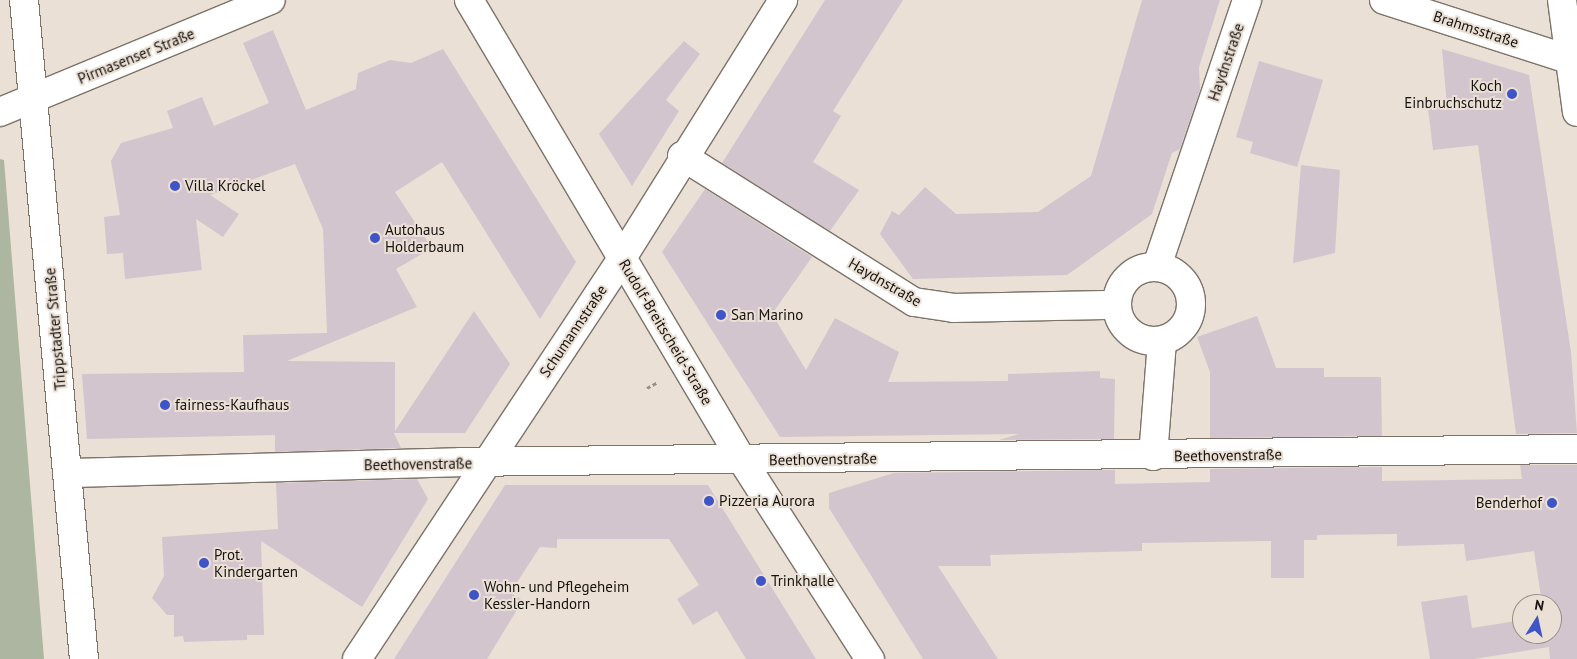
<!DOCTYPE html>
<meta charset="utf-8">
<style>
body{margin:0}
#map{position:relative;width:1577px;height:659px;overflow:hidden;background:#ebe0d5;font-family:"PT Sans",sans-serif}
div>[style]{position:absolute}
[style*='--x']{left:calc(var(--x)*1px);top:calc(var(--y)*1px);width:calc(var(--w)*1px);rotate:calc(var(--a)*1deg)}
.green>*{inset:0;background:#acb6a0}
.building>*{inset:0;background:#d2c5ce}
.path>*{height:3px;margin-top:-1.5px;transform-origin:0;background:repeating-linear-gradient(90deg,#989088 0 4px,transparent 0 6.5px)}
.roads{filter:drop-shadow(1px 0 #7d7369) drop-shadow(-1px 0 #7d7369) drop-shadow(0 1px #7d7369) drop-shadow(0 -1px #7d7369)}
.street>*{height:28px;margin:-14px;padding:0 14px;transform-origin:14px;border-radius:14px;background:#fff}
.street>.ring{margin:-14px;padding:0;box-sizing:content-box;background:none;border:28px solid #fff;border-radius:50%}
.secondary>*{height:28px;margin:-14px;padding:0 14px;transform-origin:14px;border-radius:14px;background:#fff}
.dots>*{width:14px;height:14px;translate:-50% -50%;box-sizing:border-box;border:2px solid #ebe0d5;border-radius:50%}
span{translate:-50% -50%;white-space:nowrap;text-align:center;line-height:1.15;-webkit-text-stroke:4px #ebe0d5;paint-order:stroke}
.street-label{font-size:15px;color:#16120e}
.poi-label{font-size:15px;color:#16120e}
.right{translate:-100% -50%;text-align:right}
.left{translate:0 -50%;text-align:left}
.north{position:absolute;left:1512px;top:594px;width:50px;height:50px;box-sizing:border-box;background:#ebe0d5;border:1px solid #968e85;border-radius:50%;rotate:10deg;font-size:14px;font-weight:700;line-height:20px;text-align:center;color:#16120e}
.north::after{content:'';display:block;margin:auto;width:18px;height:22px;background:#3f54c7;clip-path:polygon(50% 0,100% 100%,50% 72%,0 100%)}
</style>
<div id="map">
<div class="green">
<div style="clip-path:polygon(0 159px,4px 160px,44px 659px,0 659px)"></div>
</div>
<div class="building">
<div style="clip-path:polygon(825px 0,903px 0,833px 111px,841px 116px,813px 162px,859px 190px,830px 231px,722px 163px)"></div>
<div style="clip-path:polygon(1142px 0,1220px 0,1199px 67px,1200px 90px,1180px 149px,1172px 153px,1152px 214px,1067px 275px,913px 279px,880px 234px,892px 211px,899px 215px,925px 187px,956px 214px,1038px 212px,1091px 176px)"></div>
<div style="clip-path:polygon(273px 30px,306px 110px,356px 89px,358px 73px,390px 60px,411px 63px,443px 49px,576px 262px,540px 319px,442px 162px,395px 192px,432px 248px,396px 269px,417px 307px,287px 361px,395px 362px,395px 431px,474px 311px,510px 364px,465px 433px,394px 433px,401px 448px,275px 452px,275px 435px,87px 439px,82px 374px,244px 372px,243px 335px,327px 333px,323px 229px,295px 164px,210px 195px,239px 214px,223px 237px,196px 219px,202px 270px,125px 279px,123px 253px,107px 254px,104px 217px,120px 215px,111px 161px,121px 143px,173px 128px,167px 111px,202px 97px,214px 126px,269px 103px,243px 43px)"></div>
<div style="clip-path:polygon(684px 41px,700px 54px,666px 100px,679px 111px,632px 186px,599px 134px)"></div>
<div style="clip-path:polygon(1442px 49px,1529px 75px,1571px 352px,1577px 433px,1516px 434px,1478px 145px,1433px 150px,1428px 108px,1447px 106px)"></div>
<div style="clip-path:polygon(1259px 61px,1323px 80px,1297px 167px,1250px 153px,1253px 142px,1236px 137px)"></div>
<div style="clip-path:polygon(1301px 165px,1340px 170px,1335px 253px,1293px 263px)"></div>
<div style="clip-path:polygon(705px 189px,812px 257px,772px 314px,806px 370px,835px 318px,899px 352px,888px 382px,1008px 381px,1008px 374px,1100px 371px,1100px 378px,1115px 379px,1114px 439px,999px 440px,1019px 434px,780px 437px,662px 252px)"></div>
<div style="clip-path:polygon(1257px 316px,1276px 368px,1324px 368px,1324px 377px,1381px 377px,1382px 436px,1210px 438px,1210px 372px,1197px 337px)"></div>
<div style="clip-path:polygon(1520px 465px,1577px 465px,1577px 659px,1550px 659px,1549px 647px,1474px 659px,1430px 659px,1421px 602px,1467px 595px,1472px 628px,1522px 620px,1522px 634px,1552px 634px,1552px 604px,1542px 604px,1534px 551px,1466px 561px,1464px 544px,1397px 546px,1397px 534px,1317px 535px,1317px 540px,1304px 540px,1304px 578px,1271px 578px,1271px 541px,1142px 543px,1142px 551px,990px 555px,991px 566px,938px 566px,998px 659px,923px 659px,829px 508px,829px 493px,894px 473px,1115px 470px,1115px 484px,1210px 482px,1210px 469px,1382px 467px,1382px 481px,1522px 479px)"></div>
<div style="clip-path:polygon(417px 479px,428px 499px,362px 607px,261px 541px,264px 635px,247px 635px,247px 640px,184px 642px,183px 636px,174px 637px,174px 615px,167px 615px,152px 598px,164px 576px,162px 537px,278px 529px,276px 483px)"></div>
<div style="clip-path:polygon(505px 485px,708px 485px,816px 659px,746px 659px,717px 611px,693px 625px,677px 599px,699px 585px,669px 539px,557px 539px,557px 548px,540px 547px,510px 593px,523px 600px,487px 659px,394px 659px)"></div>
</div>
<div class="path">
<div style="--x:647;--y:388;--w:13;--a:-29"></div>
</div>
<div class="roads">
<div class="street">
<div style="--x:24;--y:0;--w:662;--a:84.8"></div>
<div style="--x:1384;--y:0;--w:193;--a:17.8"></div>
<div style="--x:1562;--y:0;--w:113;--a:82.4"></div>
<div style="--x:682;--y:156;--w:274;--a:32.2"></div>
<div style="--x:914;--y:302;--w:40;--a:8.5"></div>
<div style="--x:954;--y:308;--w:163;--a:-1.1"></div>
<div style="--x:1157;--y:266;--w:281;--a:-71.3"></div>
<div class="ring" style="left:1117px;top:267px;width:46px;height:46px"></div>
<div style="--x:1153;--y:456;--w:115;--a:-85.5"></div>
<div style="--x:69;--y:473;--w:392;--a:-1.6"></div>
<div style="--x:461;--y:462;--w:1116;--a:-0.67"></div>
<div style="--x:357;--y:659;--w:481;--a:-56.5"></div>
<div style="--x:622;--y:258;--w:304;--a:-58"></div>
</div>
<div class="secondary">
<div style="--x:469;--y:0;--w:535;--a:59.31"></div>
<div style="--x:742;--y:460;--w:237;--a:57.3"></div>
<div style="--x:0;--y:112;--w:293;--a:-22.5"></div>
</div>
</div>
<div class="dots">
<div style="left:1512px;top:94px;background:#3f54c7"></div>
<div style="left:175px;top:186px;background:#3f54c7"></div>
<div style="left:375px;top:238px;background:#3f54c7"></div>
<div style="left:721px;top:315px;background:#3f54c7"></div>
<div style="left:165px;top:405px;background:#3f54c7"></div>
<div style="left:709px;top:501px;background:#3f54c7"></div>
<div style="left:1552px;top:503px;background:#3f54c7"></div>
<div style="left:204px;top:563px;background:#3f54c7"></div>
<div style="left:761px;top:581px;background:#3f54c7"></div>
<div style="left:474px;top:595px;background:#3f54c7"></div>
</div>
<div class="street-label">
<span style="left:1476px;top:29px;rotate:18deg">Brahmsstraße</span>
<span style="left:136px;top:56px;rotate:-22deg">Pirmasenser Straße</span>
<span style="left:1226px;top:62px;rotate:-71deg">Haydnstraße</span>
<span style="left:885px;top:282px;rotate:30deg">Haydnstraße</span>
<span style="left:55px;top:329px;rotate:-95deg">Trippstadter Straße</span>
<span style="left:573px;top:331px;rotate:-56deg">Schumannstraße</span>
<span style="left:666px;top:332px;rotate:59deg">Rudolf-Breitscheid-Straße</span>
<span style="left:1228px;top:455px;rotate:-1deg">Beethovenstraße</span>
<span style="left:823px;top:459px;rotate:-1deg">Beethovenstraße</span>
<span style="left:418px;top:464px;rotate:-1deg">Beethovenstraße</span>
</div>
<div class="poi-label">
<span class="right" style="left:1502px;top:94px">Koch<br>Einbruchschutz</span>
<span class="left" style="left:185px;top:186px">Villa Kröckel</span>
<span class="left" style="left:385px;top:238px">Autohaus<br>Holderbaum</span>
<span class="left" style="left:731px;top:315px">San Marino</span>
<span class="left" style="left:175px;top:405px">fairness-Kaufhaus</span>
<span class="left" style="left:719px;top:501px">Pizzeria Aurora</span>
<span class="right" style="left:1542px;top:503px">Benderhof</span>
<span class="left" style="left:214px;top:563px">Prot.<br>Kindergarten</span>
<span class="left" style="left:771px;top:581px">Trinkhalle</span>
<span class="left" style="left:484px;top:595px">Wohn- und Pflegeheim<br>Kessler-Handorn</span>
</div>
<div class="north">N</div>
</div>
